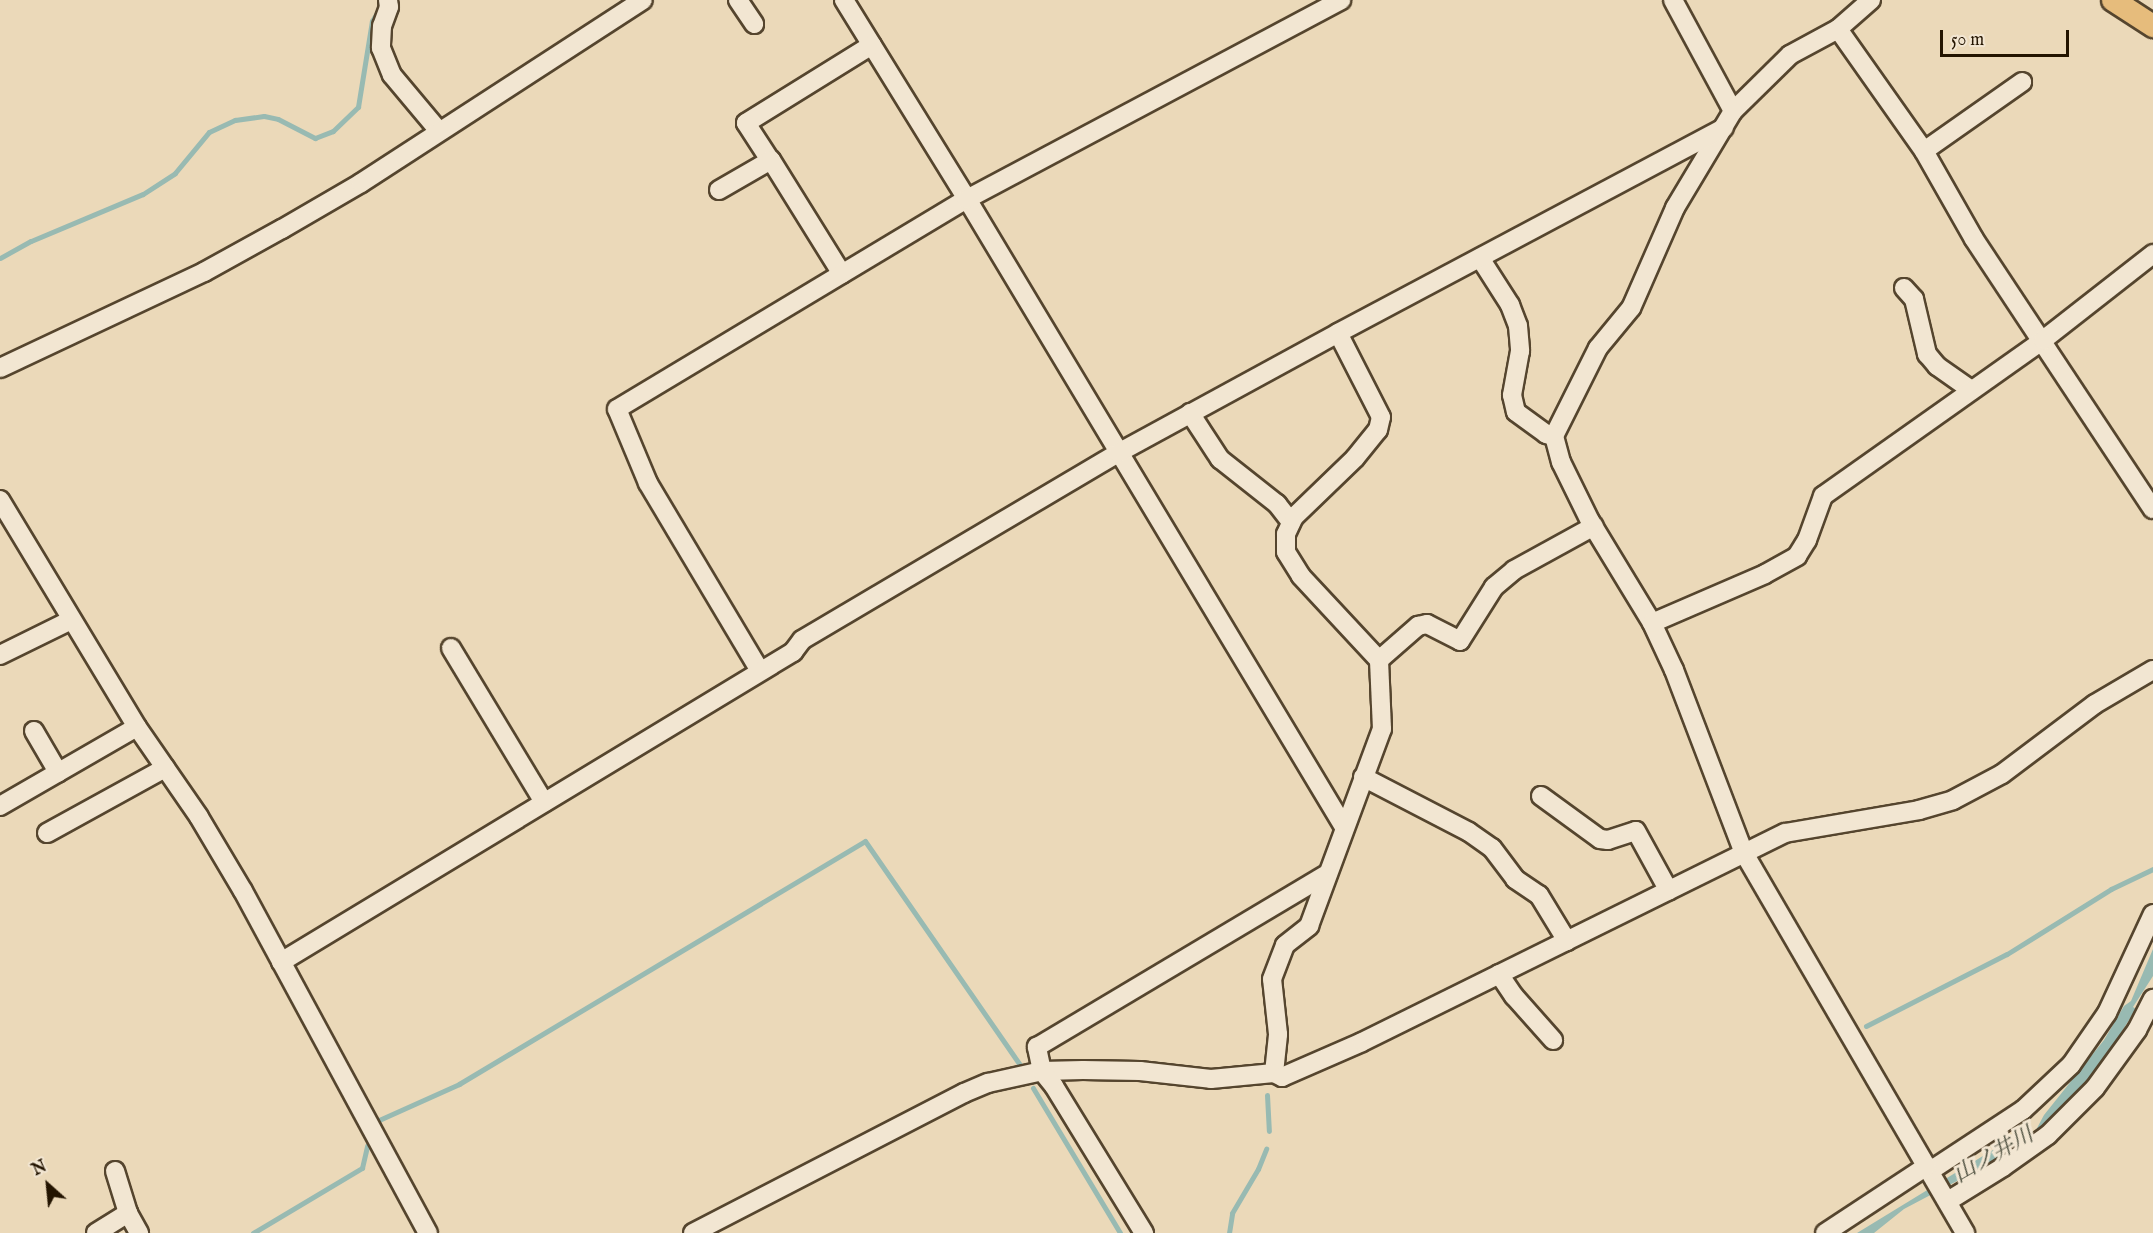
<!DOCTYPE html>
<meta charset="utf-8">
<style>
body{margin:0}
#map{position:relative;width:2153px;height:1233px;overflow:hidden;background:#ebd9b9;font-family:"IM FELL English","Noto Serif JP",serif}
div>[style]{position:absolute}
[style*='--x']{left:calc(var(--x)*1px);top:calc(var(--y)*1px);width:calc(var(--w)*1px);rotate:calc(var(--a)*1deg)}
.water>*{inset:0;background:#98bab2}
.stream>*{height:5px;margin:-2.5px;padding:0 2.5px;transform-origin:2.5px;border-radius:2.5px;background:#98bab2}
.roads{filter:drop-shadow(2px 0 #55452e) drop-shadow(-2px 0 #55452e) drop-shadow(0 2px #55452e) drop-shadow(0 -2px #55452e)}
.minor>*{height:18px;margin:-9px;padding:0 9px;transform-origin:9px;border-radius:9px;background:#f2e6d2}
.major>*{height:22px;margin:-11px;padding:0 11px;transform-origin:11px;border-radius:11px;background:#e6bc7c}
span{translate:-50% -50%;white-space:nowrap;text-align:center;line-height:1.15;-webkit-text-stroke:6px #f2e6d2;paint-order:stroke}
.water-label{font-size:22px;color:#4c4e3e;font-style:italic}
.north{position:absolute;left:18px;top:1155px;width:60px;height:60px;-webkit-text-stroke:4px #f2e6d2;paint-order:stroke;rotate:333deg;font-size:16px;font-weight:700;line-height:24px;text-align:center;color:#231400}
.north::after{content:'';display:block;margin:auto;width:21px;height:27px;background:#231400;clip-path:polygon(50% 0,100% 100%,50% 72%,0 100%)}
.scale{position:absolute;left:1940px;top:30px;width:129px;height:27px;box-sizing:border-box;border:3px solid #231400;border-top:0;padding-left:8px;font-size:18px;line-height:21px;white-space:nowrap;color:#231400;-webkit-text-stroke:4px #f2e6d2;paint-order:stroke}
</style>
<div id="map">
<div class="water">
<div style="clip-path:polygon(2153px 949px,2153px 976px,2133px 1007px,2136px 1009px,2085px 1090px,2063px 1114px,2010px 1153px,1904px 1209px,1874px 1233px,1857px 1233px,1996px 1148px,2036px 1130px,2044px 1115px,2104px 1040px,2124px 1006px,2131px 1001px)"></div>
</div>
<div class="stream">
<div style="--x:0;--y:258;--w:35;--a:-29"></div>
<div style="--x:31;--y:241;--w:121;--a:-22.8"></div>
<div style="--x:143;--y:194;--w:38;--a:-33"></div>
<div style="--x:175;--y:173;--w:53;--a:-50.3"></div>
<div style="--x:209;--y:132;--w:29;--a:-25"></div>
<div style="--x:235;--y:120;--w:29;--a:-8"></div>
<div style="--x:264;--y:116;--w:14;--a:12"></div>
<div style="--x:278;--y:119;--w:42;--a:27.2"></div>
<div style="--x:315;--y:138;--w:19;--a:-21"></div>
<div style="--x:333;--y:131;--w:35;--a:-44"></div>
<div style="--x:358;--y:107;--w:87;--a:-80.8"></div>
<div style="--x:372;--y:21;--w:17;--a:-59"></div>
<div style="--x:1866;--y:1026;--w:158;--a:-27.1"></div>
<div style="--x:2007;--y:954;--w:123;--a:-32"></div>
<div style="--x:2111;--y:889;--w:47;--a:-25.5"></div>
<div style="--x:1033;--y:1088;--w:169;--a:59"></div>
<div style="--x:1267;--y:1095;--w:36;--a:87"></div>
<div style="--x:379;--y:1120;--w:88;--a:-24.2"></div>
<div style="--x:459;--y:1084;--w:473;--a:-30.9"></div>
<div style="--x:865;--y:841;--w:274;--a:55.3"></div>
<div style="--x:253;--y:1233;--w:127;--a:-30.8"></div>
<div style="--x:362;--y:1168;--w:23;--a:-77"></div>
<div style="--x:1229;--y:1233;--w:20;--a:-81"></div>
<div style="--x:1232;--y:1213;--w:51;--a:-59.4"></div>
<div style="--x:1258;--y:1169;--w:22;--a:-68"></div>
</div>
<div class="roads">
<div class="minor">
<div style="--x:388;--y:0;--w:7;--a:82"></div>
<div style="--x:389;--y:7;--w:20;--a:110"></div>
<div style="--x:382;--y:26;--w:22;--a:93"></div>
<div style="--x:381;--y:48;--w:29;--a:68"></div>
<div style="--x:392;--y:75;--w:73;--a:50"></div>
<div style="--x:738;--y:0;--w:29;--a:56"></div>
<div style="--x:844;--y:0;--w:234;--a:58.3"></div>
<div style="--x:967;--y:199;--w:732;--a:59.02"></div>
<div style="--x:1673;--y:0;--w:126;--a:61.6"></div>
<div style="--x:1871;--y:0;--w:44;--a:138.7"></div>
<div style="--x:1838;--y:29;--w:55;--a:151.6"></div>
<div style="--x:1790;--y:55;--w:80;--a:135.5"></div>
<div style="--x:1733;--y:111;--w:113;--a:120.9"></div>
<div style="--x:1675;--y:208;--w:109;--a:113.7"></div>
<div style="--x:1631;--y:308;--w:52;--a:129.5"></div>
<div style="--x:1598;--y:348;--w:98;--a:116.6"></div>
<div style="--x:1554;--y:436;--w:27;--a:75"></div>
<div style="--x:1561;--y:462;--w:66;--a:63.8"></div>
<div style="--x:1590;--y:521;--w:119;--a:58.7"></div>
<div style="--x:1652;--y:623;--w:52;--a:64.9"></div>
<div style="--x:1674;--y:670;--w:196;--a:69.1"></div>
<div style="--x:1744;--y:853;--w:440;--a:59.8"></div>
<div style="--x:1838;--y:29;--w:149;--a:54.8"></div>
<div style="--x:1924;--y:151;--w:101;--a:60.4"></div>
<div style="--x:1974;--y:239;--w:324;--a:56.5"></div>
<div style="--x:1924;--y:151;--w:120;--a:-35.1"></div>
<div style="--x:770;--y:160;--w:44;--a:-123"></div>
<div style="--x:746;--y:123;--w:148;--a:-31.8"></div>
<div style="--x:719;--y:190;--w:60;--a:-30"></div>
<div style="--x:771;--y:160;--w:134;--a:58.1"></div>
<div style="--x:1480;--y:258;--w:56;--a:57.4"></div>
<div style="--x:1510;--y:305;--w:22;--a:69"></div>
<div style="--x:1518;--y:326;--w:25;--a:85"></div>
<div style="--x:1520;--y:351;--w:45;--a:100.3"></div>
<div style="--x:1512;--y:395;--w:17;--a:77"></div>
<div style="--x:1516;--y:412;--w:37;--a:36"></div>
<div style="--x:1546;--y:434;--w:8;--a:14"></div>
<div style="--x:1904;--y:288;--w:15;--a:48"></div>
<div style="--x:1914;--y:299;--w:57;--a:76.7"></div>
<div style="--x:1927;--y:354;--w:16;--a:50"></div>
<div style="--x:1937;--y:366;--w:42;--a:35.2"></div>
<div style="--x:0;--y:368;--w:225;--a:-25.2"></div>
<div style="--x:204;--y:272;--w:89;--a:-28.9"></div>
<div style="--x:282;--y:229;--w:91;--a:-30.2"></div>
<div style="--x:361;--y:183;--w:336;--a:-33"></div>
<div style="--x:1190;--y:413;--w:55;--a:56.9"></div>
<div style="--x:1220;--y:459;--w:73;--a:38.3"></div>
<div style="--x:1277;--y:504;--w:23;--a:52"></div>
<div style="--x:0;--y:500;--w:265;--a:58.9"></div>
<div style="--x:137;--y:727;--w:109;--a:55.4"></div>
<div style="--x:199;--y:817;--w:86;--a:59.3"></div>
<div style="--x:243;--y:891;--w:389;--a:61.6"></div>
<div style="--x:1652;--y:623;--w:123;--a:-23.4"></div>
<div style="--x:1765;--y:574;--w:37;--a:-29"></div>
<div style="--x:1797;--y:556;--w:19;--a:-58"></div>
<div style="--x:1807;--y:540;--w:47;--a:-70"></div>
<div style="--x:1823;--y:496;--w:270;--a:-35.3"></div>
<div style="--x:2043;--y:340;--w:140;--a:-38"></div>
<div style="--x:451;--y:648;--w:180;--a:58.9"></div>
<div style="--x:0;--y:655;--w:79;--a:-26.2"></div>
<div style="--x:1379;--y:660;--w:52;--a:-41.1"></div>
<div style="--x:1418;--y:626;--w:9;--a:-13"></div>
<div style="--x:1427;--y:624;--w:37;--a:27"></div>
<div style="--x:1460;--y:641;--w:64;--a:-57.8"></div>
<div style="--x:1494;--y:587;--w:26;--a:-40"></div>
<div style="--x:1514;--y:570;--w:91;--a:-28.8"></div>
<div style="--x:760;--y:671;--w:219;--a:-120.8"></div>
<div style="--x:648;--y:483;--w:80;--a:-112.7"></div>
<div style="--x:617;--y:409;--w:408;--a:-31"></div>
<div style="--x:967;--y:199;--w:424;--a:-28"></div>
<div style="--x:34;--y:731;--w:48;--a:59.7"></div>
<div style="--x:1363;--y:777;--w:119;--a:27.4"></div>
<div style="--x:1469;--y:832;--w:28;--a:35"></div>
<div style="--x:1492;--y:848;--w:39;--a:53"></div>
<div style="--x:1515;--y:879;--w:29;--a:34"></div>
<div style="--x:1539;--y:895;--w:54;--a:58.7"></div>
<div style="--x:1541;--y:796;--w:73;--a:36.1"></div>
<div style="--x:1600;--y:839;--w:8;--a:7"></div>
<div style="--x:1608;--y:840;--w:29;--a:-18"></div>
<div style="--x:1636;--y:831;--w:68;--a:61.2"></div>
<div style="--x:0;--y:806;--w:158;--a:-30"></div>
<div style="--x:47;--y:833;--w:135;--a:-28.8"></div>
<div style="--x:281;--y:962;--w:599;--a:-31.19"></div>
<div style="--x:793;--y:652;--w:15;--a:-53"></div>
<div style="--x:802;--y:640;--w:367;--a:-30.6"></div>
<div style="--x:1118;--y:453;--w:251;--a:-28.6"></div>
<div style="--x:1338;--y:333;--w:437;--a:-28"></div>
<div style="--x:1499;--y:974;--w:27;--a:56"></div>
<div style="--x:1514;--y:996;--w:59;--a:48.4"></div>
<div style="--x:1274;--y:1073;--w:39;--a:-84"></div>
<div style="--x:1278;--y:1034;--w:55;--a:-96.2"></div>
<div style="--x:1272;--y:979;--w:36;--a:-69"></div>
<div style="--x:1285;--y:945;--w:31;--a:-38"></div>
<div style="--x:1309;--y:926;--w:210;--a:-69.7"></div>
<div style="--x:1382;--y:729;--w:69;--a:-92.5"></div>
<div style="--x:1379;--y:660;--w:115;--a:-132.9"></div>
<div style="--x:1301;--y:576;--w:28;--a:-122"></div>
<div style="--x:1286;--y:552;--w:18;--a:-90"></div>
<div style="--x:1286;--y:534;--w:19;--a:-65"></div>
<div style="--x:1294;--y:517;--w:85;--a:-44"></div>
<div style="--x:1355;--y:458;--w:36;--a:-51"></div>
<div style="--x:1378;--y:430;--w:13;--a:-77"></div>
<div style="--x:1381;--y:417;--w:94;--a:-117.1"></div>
<div style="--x:115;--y:1171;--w:44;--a:72.8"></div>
<div style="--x:1930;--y:1171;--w:111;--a:-33.3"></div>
<div style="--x:2023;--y:1110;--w:66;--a:-43.2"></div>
<div style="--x:2071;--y:1065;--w:63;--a:-55.3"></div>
<div style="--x:2107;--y:1013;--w:109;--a:-65.1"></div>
<div style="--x:1948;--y:1201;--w:65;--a:-31.7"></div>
<div style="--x:2003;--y:1167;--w:55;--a:-35.4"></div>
<div style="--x:2048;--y:1135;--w:66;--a:-45"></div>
<div style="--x:2095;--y:1088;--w:72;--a:-54.1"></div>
<div style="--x:2137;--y:1030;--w:35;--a:-63"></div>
<div style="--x:96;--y:1233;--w:38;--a:-32"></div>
<div style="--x:128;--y:1213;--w:23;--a:61"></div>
<div style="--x:693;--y:1233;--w:305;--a:-27.3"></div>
<div style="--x:964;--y:1093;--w:26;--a:-23"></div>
<div style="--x:988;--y:1083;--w:55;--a:-12.5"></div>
<div style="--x:1042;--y:1071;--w:41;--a:-1.4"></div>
<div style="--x:1083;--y:1070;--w:57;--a:1"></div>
<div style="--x:1140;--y:1071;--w:71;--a:6.4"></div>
<div style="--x:1211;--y:1079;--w:63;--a:-5.4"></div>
<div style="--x:1274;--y:1073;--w:9;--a:27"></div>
<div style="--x:1282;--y:1077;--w:87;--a:-23.6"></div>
<div style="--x:1362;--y:1042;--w:472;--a:-26.3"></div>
<div style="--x:1785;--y:833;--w:136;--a:-9.7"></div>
<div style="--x:1919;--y:810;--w:35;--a:-16"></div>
<div style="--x:1953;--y:800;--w:55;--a:-28"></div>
<div style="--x:2002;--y:774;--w:116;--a:-37"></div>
<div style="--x:2095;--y:704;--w:67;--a:-30.4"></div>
<div style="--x:1144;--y:1233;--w:172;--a:-121.5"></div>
<div style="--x:1054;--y:1086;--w:19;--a:-129"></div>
<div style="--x:1042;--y:1071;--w:25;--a:-102"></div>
<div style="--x:1037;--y:1047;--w:338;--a:-30.8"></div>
<div style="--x:1825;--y:1233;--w:122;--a:-33.3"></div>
</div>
<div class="major">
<div style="--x:2113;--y:0;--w:48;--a:33"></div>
</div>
</div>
<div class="water-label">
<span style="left:1994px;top:1156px;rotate:-30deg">山ノ井川</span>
</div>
<div class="north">N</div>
<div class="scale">50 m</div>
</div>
